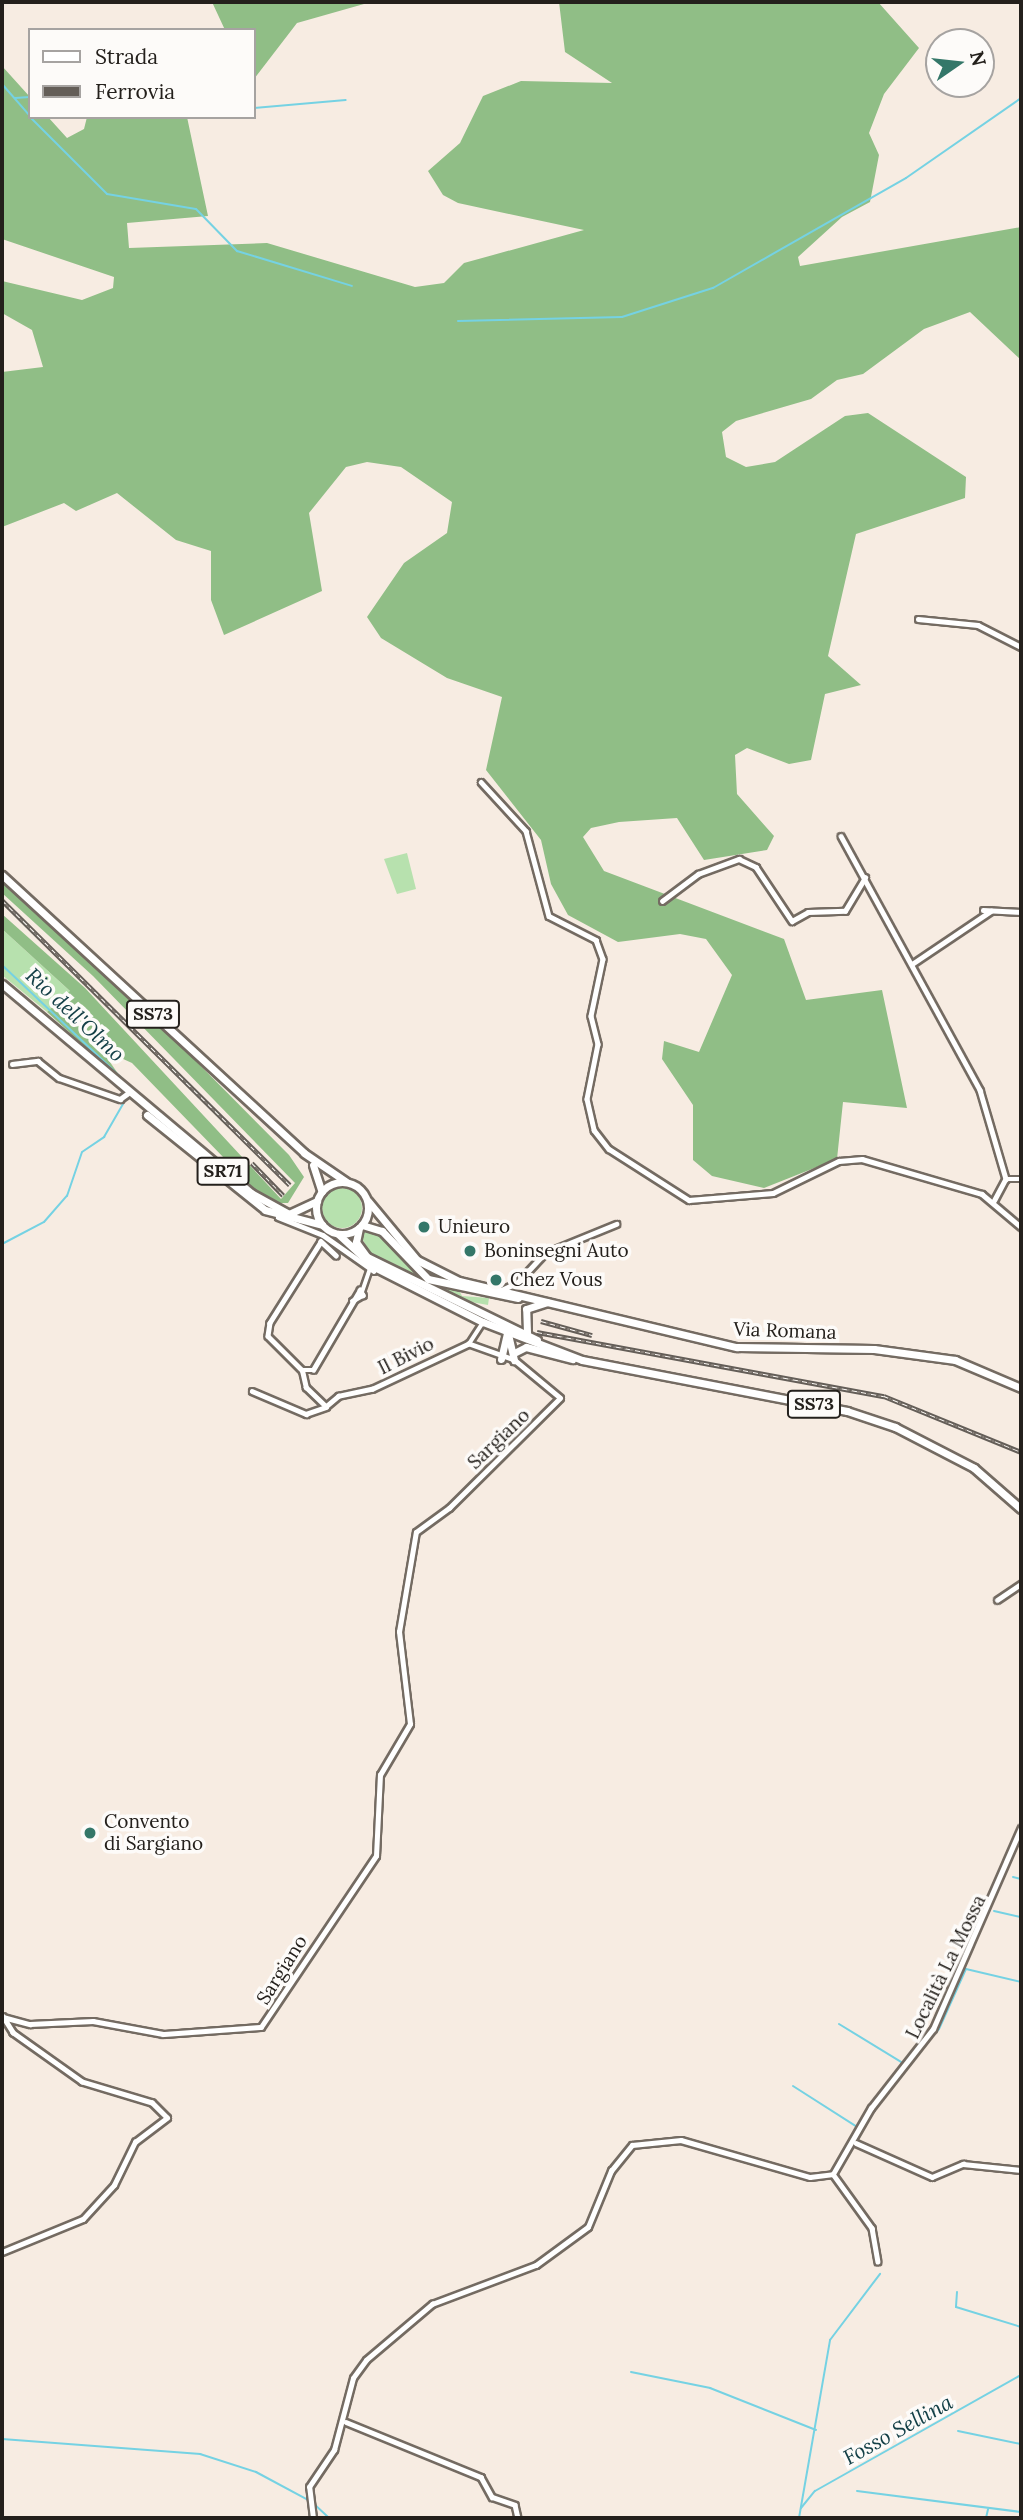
<!DOCTYPE html>
<meta charset="utf-8">
<style>
body{margin:0}
#map{position:relative;width:1023px;height:2520px;overflow:hidden;background:#f7ece2;font-family:Lora,serif}
div>[style]{position:absolute}
[style*='--x']{left:calc(var(--x)*1px);top:calc(var(--y)*1px);width:calc(var(--w)*1px);rotate:calc(var(--a)*1deg)}
.green>*{inset:0;background:#b7e1ae}
.round{border-radius:50%}
.forest>*{inset:0;background:#90be86}
.stream>*{height:2px;margin:-1px;padding:0 1px;transform-origin:1px;border-radius:1px;background:#75d2e3}
.roads{filter:drop-shadow(2px 0 #746b62) drop-shadow(-2px 0 #746b62) drop-shadow(0 2px #746b62) drop-shadow(0 -2px #746b62)}
.pedestrian>*{height:3.5px;margin:-1.75px;padding:0 1.75px;transform-origin:1.75px;border-radius:1.75px;background:#fff}
.minor>*{height:4.5px;margin:-2.25px;padding:0 2.25px;transform-origin:2.25px;border-radius:2.25px;background:#fff}
.secondary>*{height:7px;margin:-3.5px;padding:0 3.5px;transform-origin:3.5px;border-radius:3.5px;background:#fff}
.primary>*{height:7px;margin:-3.5px;padding:0 3.5px;transform-origin:3.5px;border-radius:3.5px;background:#fff}
.primary>.ring{margin:-3.5px;padding:0;box-sizing:content-box;background:none;border:7px solid #fff;border-radius:50%}
.rail>*{height:4.5px;margin-top:-2.25px;transform-origin:0;background:repeating-linear-gradient(90deg,#fdfbf9 0 5px,#645e58 0 10px);box-sizing:border-box;border-block:2px solid #645e58}
.dots>*{width:19px;height:19px;translate:-50% -50%;box-sizing:border-box;border:4px solid #fdfbf9;border-radius:50%}
span{translate:-50% -50%;white-space:nowrap;text-align:center;line-height:1.15;-webkit-text-stroke:7px #fdfbf9;paint-order:stroke}
.shield-label span{padding:2px 5px;background:#fdfbf9;border:2px solid;border-radius:5px;-webkit-text-stroke-width:0}
.shield-label{font-size:18px;color:#24201c;font-weight:700}
.poi-label{font-size:19px;color:#24201c}
.left{translate:0 -50%;text-align:left}
.street-label{font-size:19px;color:#24201c}
.water-label{font-size:21px;color:#144047;font-style:italic}
.frame{position:absolute;inset:0;border:4px solid #24201c;pointer-events:none}
.legend{position:absolute;left:28px;top:28px;width:228px;height:91px;box-sizing:border-box;background:#fdfbf9;border:2px solid #a6a3a1;margin:0;padding:9px 12px;list-style:none;font-size:21px;color:#24201c}
.legend li{display:flex;align-items:center;gap:14px;height:35px}
.legend b{width:35px;border:2px solid #a6a3a1}
.north{position:absolute;left:925px;top:28px;width:70px;height:70px;box-sizing:border-box;background:#fdfbf9;border:2px solid #a6a3a1;border-radius:50%;rotate:76deg;font-size:19px;font-weight:700;line-height:28px;text-align:center;color:#24201c}
.north::after{content:'';display:block;margin:auto;width:24px;height:32px;background:#347769;clip-path:polygon(50% 0,100% 100%,50% 72%,0 100%)}
</style>
<div id="map">
<div class="green">
<div style="clip-path:polygon(407px 853px,416px 889px,397px 894px,384px 859px)"></div>
<div style="clip-path:polygon(2px 929px,71px 992px,47px 1012px,2px 975px)"></div>
<div class="round" style="left:322px;top:1188px;width:40px;height:40px"></div>
<div style="clip-path:polygon(372px 1228px,422px 1278px,458px 1288px,462px 1296px,489px 1298px,488px 1305px,471px 1302px,372px 1256px,360px 1235px)"></div>
</div>
<div class="forest">
<div style="clip-path:polygon(212px 2px,371px 2px,297px 23px,254px 79px,254px 30px,225px 30px)"></div>
<div style="clip-path:polygon(559px 2px,878px 2px,919px 48px,884px 94px,869px 133px,879px 155px,870px 202px,842px 217px,798px 257px,800px 266px,1021px 227px,1021px 360px,970px 312px,924px 329px,863px 374px,837px 380px,811px 399px,736px 421px,722px 432px,726px 457px,746px 467px,775px 462px,845px 416px,868px 413px,966px 477px,965px 498px,856px 534px,828px 656px,861px 685px,825px 694px,811px 760px,789px 764px,747px 748px,735px 755px,737px 794px,774px 836px,767px 850px,704px 860px,677px 818px,619px 822px,591px 828px,583px 837px,604px 871px,784px 939px,806px 1000px,882px 990px,907px 1108px,843px 1102px,837px 1159px,764px 1188px,712px 1176px,693px 1160px,693px 1105px,662px 1059px,664px 1041px,699px 1052px,732px 975px,706px 939px,680px 934px,618px 942px,568px 915px,551px 884px,541px 840px,486px 770px,502px 697px,447px 678px,381px 638px,367px 617px,404px 563px,447px 533px,452px 502px,401px 467px,367px 462px,346px 467px,309px 513px,322px 591px,224px 635px,211px 600px,211px 551px,176px 540px,117px 493px,76px 511px,64px 503px,2px 527px,2px 372px,43px 367px,32px 330px,2px 313px,2px 281px,82px 300px,113px 288px,114px 277px,2px 239px,2px 66px,30px 97px,30px 117px,48px 117px,67px 138px,84px 129px,87px 117px,187px 117px,208px 216px,127px 223px,129px 248px,267px 243px,415px 287px,444px 283px,464px 263px,584px 230px,458px 203px,443px 195px,428px 171px,460px 143px,483px 96px,521px 81px,612px 83px,565px 52px)"></div>
<div style="clip-path:polygon(2px 881px,174px 1039px,289px 1155px,304px 1177px,288px 1203px,274px 1203px,255px 1190px,132px 1063px,101px 1049px,123px 1081px,47px 1012px,70px 991px,2px 929px,2px 914px,85px 988px,281px 1199px,295px 1183px,93px 976px,2px 893px)"></div>
</div>
<div class="stream">
<div style="--x:2;--y:84;--w:43;--a:48.8"></div>
<div style="--x:15;--y:98;--w:15;--a:-4"></div>
<div style="--x:254;--y:108;--w:92;--a:-5"></div>
<div style="--x:30;--y:117;--w:109;--a:45"></div>
<div style="--x:107;--y:194;--w:90;--a:9.6"></div>
<div style="--x:196;--y:209;--w:59;--a:45.7"></div>
<div style="--x:237;--y:251;--w:120;--a:16.9"></div>
<div style="--x:458;--y:321;--w:164;--a:-1.4"></div>
<div style="--x:622;--y:317;--w:96;--a:-17.7"></div>
<div style="--x:713;--y:288;--w:222;--a:-29.7"></div>
<div style="--x:906;--y:178;--w:140;--a:-34.8"></div>
<div style="--x:2;--y:965;--w:175;--a:43.4"></div>
<div style="--x:2;--y:1244;--w:47;--a:-27.6"></div>
<div style="--x:44;--y:1222;--w:35;--a:-49"></div>
<div style="--x:67;--y:1196;--w:46;--a:-71.2"></div>
<div style="--x:82;--y:1152;--w:27;--a:-34"></div>
<div style="--x:104;--y:1137;--w:38;--a:-60"></div>
<div style="--x:1013;--y:1877;--w:8;--a:14"></div>
<div style="--x:994;--y:1911;--w:28;--a:13"></div>
<div style="--x:839;--y:2024;--w:75;--a:31.4"></div>
<div style="--x:905;--y:2067;--w:51;--a:-48.2"></div>
<div style="--x:939;--y:2029;--w:66;--a:-65.8"></div>
<div style="--x:966;--y:1969;--w:57;--a:13.3"></div>
<div style="--x:793;--y:2086;--w:76;--a:32.6"></div>
<div style="--x:957;--y:2292;--w:15;--a:94"></div>
<div style="--x:956;--y:2307;--w:68;--a:17.1"></div>
<div style="--x:631;--y:2372;--w:81;--a:11.4"></div>
<div style="--x:710;--y:2388;--w:114;--a:21.6"></div>
<div style="--x:958;--y:2431;--w:64;--a:11.7"></div>
<div style="--x:2;--y:2439;--w:199;--a:4.3"></div>
<div style="--x:200;--y:2454;--w:59;--a:17.8"></div>
<div style="--x:256;--y:2472;--w:59;--a:28.3"></div>
<div style="--x:857;--y:2491;--w:165;--a:7.3"></div>
<div style="--x:313;--y:2503;--w:22;--a:43"></div>
<div style="--x:801;--y:2508;--w:22;--a:-51"></div>
<div style="--x:815;--y:2491;--w:236;--a:-29.4"></div>
<div style="--x:799;--y:2518;--w:181;--a:-80.1"></div>
<div style="--x:830;--y:2340;--w:83;--a:-52.9"></div>
<div style="--x:986;--y:2518;--w:9;--a:-77"></div>
</div>
<div class="roads">
<div class="pedestrian">
<div style="--x:362;--y:1292;--w:24;--a:-71"></div>
<div style="--x:469;--y:1344;--w:24;--a:-57"></div>
</div>
<div class="minor">
<div style="--x:918;--y:619;--w:60;--a:5.7"></div>
<div style="--x:978;--y:625;--w:48;--a:27.1"></div>
<div style="--x:481;--y:782;--w:67;--a:47.4"></div>
<div style="--x:526;--y:831;--w:88;--a:74.9"></div>
<div style="--x:549;--y:916;--w:53;--a:27.1"></div>
<div style="--x:596;--y:940;--w:20;--a:70"></div>
<div style="--x:603;--y:959;--w:58;--a:101.9"></div>
<div style="--x:591;--y:1016;--w:29;--a:76"></div>
<div style="--x:598;--y:1044;--w:56;--a:101.3"></div>
<div style="--x:587;--y:1099;--w:32;--a:77"></div>
<div style="--x:594;--y:1130;--w:24;--a:52"></div>
<div style="--x:609;--y:1149;--w:95;--a:32.5"></div>
<div style="--x:689;--y:1200;--w:84;--a:-4.8"></div>
<div style="--x:773;--y:1193;--w:73;--a:-25.9"></div>
<div style="--x:839;--y:1161;--w:23;--a:-5"></div>
<div style="--x:862;--y:1159;--w:125;--a:16.3"></div>
<div style="--x:982;--y:1194;--w:51;--a:40.2"></div>
<div style="--x:841;--y:836;--w:290;--a:61.3"></div>
<div style="--x:980;--y:1090;--w:93;--a:73.7"></div>
<div style="--x:1006;--y:1179;--w:24;--a:118"></div>
<div style="--x:662;--y:901;--w:45;--a:-36.9"></div>
<div style="--x:698;--y:874;--w:44;--a:-20.1"></div>
<div style="--x:739;--y:859;--w:19;--a:25"></div>
<div style="--x:756;--y:867;--w:65;--a:56.3"></div>
<div style="--x:792;--y:921;--w:18;--a:-29"></div>
<div style="--x:808;--y:912;--w:37;--a:-2"></div>
<div style="--x:845;--y:911;--w:39;--a:-59"></div>
<div style="--x:983;--y:910;--w:38;--a:3"></div>
<div style="--x:912;--y:964;--w:95;--a:-33.9"></div>
<div style="--x:12;--y:1064;--w:26;--a:-7"></div>
<div style="--x:38;--y:1061;--w:27;--a:39"></div>
<div style="--x:59;--y:1078;--w:65;--a:19"></div>
<div style="--x:120;--y:1099;--w:9;--a:-36"></div>
<div style="--x:1006;--y:1179;--w:15;--a:0"></div>
<div style="--x:278;--y:1217;--w:48;--a:21.8"></div>
<div style="--x:323;--y:1235;--w:62;--a:35.2"></div>
<div style="--x:336;--y:1256;--w:21;--a:-137"></div>
<div style="--x:321;--y:1242;--w:96;--a:122.2"></div>
<div style="--x:270;--y:1323;--w:13;--a:99"></div>
<div style="--x:268;--y:1336;--w:48;--a:45"></div>
<div style="--x:302;--y:1370;--w:11;--a:0"></div>
<div style="--x:313;--y:1370;--w:93;--a:-59.6"></div>
<div style="--x:360;--y:1290;--w:6;--a:59"></div>
<div style="--x:363;--y:1295;--w:12;--a:149"></div>
<div style="--x:499;--y:1291;--w:20;--a:-24"></div>
<div style="--x:517;--y:1283;--w:41;--a:-47"></div>
<div style="--x:545;--y:1253;--w:77;--a:-22.2"></div>
<div style="--x:252;--y:1391;--w:59;--a:23.1"></div>
<div style="--x:306;--y:1414;--w:21;--a:-19"></div>
<div style="--x:997;--y:1600;--w:29;--a:-34"></div>
<div style="--x:856;--y:2143;--w:83;--a:24.1"></div>
<div style="--x:932;--y:2177;--w:34;--a:-23"></div>
<div style="--x:963;--y:2164;--w:58;--a:5.9"></div>
<div style="--x:833;--y:2174;--w:67;--a:54.2"></div>
<div style="--x:872;--y:2228;--w:34;--a:80"></div>
<div style="--x:2;--y:2252;--w:87;--a:-22.2"></div>
<div style="--x:83;--y:2219;--w:46;--a:-47.6"></div>
<div style="--x:114;--y:2185;--w:48;--a:-64"></div>
<div style="--x:135;--y:2142;--w:40;--a:-37"></div>
<div style="--x:167;--y:2118;--w:21;--a:-135"></div>
<div style="--x:152;--y:2103;--w:73;--a:-163.3"></div>
<div style="--x:82;--y:2082;--w:85;--a:-144.6"></div>
<div style="--x:13;--y:2033;--w:19;--a:-122"></div>
<div style="--x:3;--y:2017;--w:28;--a:15"></div>
<div style="--x:30;--y:2024;--w:63;--a:-2.7"></div>
<div style="--x:93;--y:2021;--w:71;--a:10.5"></div>
<div style="--x:163;--y:2034;--w:98;--a:-4.1"></div>
<div style="--x:261;--y:2027;--w:206;--a:-56.1"></div>
<div style="--x:376;--y:1856;--w:81;--a:-87.2"></div>
<div style="--x:380;--y:1775;--w:59;--a:-59.5"></div>
<div style="--x:410;--y:1724;--w:93;--a:-96.8"></div>
<div style="--x:399;--y:1632;--w:101;--a:-80.4"></div>
<div style="--x:416;--y:1532;--w:41;--a:-36"></div>
<div style="--x:449;--y:1508;--w:156;--a:-44.7"></div>
<div style="--x:560;--y:1398;--w:60;--a:-140.4"></div>
<div style="--x:514;--y:1360;--w:48;--a:-160.4"></div>
<div style="--x:469;--y:1344;--w:106;--a:154.9"></div>
<div style="--x:373;--y:1389;--w:35;--a:168"></div>
<div style="--x:339;--y:1396;--w:17;--a:140"></div>
<div style="--x:326;--y:1407;--w:28;--a:-136"></div>
<div style="--x:306;--y:1388;--w:18;--a:-103"></div>
<div style="--x:346;--y:2422;--w:146;--a:22.2"></div>
<div style="--x:481;--y:2477;--w:23;--a:61"></div>
<div style="--x:492;--y:2497;--w:24;--a:19"></div>
<div style="--x:515;--y:2505;--w:13;--a:77"></div>
<div style="--x:313;--y:2518;--w:31;--a:-97"></div>
<div style="--x:309;--y:2487;--w:45;--a:-56"></div>
<div style="--x:334;--y:2450;--w:74;--a:-75.2"></div>
<div style="--x:353;--y:2378;--w:22;--a:-54"></div>
<div style="--x:366;--y:2360;--w:87;--a:-40.3"></div>
<div style="--x:432;--y:2304;--w:111;--a:-20.6"></div>
<div style="--x:536;--y:2265;--w:64;--a:-36.2"></div>
<div style="--x:588;--y:2227;--w:61;--a:-67.7"></div>
<div style="--x:611;--y:2171;--w:33;--a:-51"></div>
<div style="--x:632;--y:2145;--w:49;--a:-5.8"></div>
<div style="--x:681;--y:2140;--w:134;--a:16"></div>
<div style="--x:810;--y:2177;--w:23;--a:-7"></div>
<div style="--x:833;--y:2174;--w:76;--a:-60.1"></div>
<div style="--x:871;--y:2108;--w:100;--a:-51.9"></div>
<div style="--x:933;--y:2029;--w:219;--a:-66.4"></div>
</div>
<div class="secondary">
<div style="--x:368;--y:1201;--w:77;--a:50.3"></div>
<div style="--x:417;--y:1260;--w:47;--a:26.6"></div>
<div style="--x:459;--y:1281;--w:286;--a:13.4"></div>
<div style="--x:737;--y:1347;--w:137;--a:0.8"></div>
<div style="--x:874;--y:1349;--w:82;--a:7.7"></div>
<div style="--x:955;--y:1360;--w:72;--a:23"></div>
<div style="--x:362;--y:1225;--w:21;--a:17"></div>
<div style="--x:382;--y:1231;--w:66;--a:46.2"></div>
<div style="--x:428;--y:1279;--w:92;--a:11.9"></div>
</div>
<div class="primary">
<div style="--x:2;--y:875;--w:410;--a:42.6"></div>
<div style="--x:304;--y:1153;--w:50;--a:34.3"></div>
<div style="--x:2;--y:984;--w:325;--a:40"></div>
<div style="--x:251;--y:1193;--w:43;--a:28.9"></div>
<div style="--x:289;--y:1214;--w:31;--a:-25"></div>
<div style="--x:147;--y:1115;--w:151;--a:38.8"></div>
<div style="--x:265;--y:1210;--w:59;--a:14.7"></div>
<div style="--x:313;--y:1165;--w:28;--a:72"></div>
<div class="ring" style="left:316px;top:1182px;width:45px;height:45px"></div>
<div style="--x:359;--y:1228;--w:14;--a:102"></div>
<div style="--x:356;--y:1242;--w:19;--a:54"></div>
<div style="--x:367;--y:1257;--w:189;--a:26"></div>
<div style="--x:338;--y:1234;--w:49;--a:42.5"></div>
<div style="--x:374;--y:1267;--w:122;--a:26.8"></div>
<div style="--x:483;--y:1322;--w:106;--a:21"></div>
<div style="--x:582;--y:1360;--w:270;--a:10.9"></div>
<div style="--x:847;--y:1411;--w:51;--a:18.4"></div>
<div style="--x:895;--y:1427;--w:89;--a:27.4"></div>
<div style="--x:974;--y:1468;--w:62;--a:41.1"></div>
<div style="--x:527;--y:1332;--w:23;--a:-92"></div>
<div style="--x:526;--y:1309;--w:22;--a:-18"></div>
<div style="--x:508;--y:1334;--w:27;--a:77"></div>
<div style="--x:516;--y:1352;--w:11;--a:-27"></div>
<div style="--x:526;--y:1347;--w:48;--a:14.6"></div>
<div style="--x:501;--y:1359;--w:27;--a:-77"></div>
</div>
</div>
<div class="rail">
<div style="--x:2;--y:900;--w:405;--a:44.7"></div>
<div style="--x:252;--y:1163;--w:45;--a:45.9"></div>
<div style="--x:541;--y:1321;--w:53;--a:15.4"></div>
<div style="--x:537;--y:1332;--w:353;--a:10.5"></div>
<div style="--x:884;--y:1396;--w:148;--a:22.2"></div>
</div>
<div class="dots">
<div style="left:424px;top:1227px;background:#347769"></div>
<div style="left:470px;top:1251px;background:#347769"></div>
<div style="left:496px;top:1280px;background:#347769"></div>
<div style="left:90px;top:1833px;background:#347769"></div>
</div>
<div class="shield-label">
<span style="left:153px;top:1014px">SS73</span>
<span style="left:223px;top:1171px">SR71</span>
<span style="left:814px;top:1404px">SS73</span>
</div>
<div class="poi-label">
<span class="left" style="left:438px;top:1227px">Unieuro</span>
<span class="left" style="left:484px;top:1251px">Boninsegni Auto</span>
<span class="left" style="left:510px;top:1280px">Chez Vous</span>
<span class="left" style="left:104px;top:1833px">Convento<br>di Sargiano</span>
</div>
<div class="street-label">
<span style="left:785px;top:1331px;rotate:2deg">Via Romana</span>
<span style="left:406px;top:1356px;rotate:-27deg">Il Bivio</span>
<span style="left:499px;top:1439px;rotate:-44deg">Sargiano</span>
<span style="left:946px;top:1967px;rotate:-64deg">Località La Mossa</span>
<span style="left:282px;top:1970px;rotate:-58deg">Sargiano</span>
</div>
<div class="water-label">
<span style="left:75px;top:1015px;rotate:43deg">Rio dell'Olmo</span>
<span style="left:898px;top:2430px;rotate:-29deg">Fosso Sellina</span>
</div>
<div class="frame"></div>
<ul class="legend">
<li><b style="height:9px;background:#fff"></b>Strada</li>
<li><b style="height:9px;background:#645e58"></b>Ferrovia</li>
</ul>
<div class="north">N</div>
</div>
